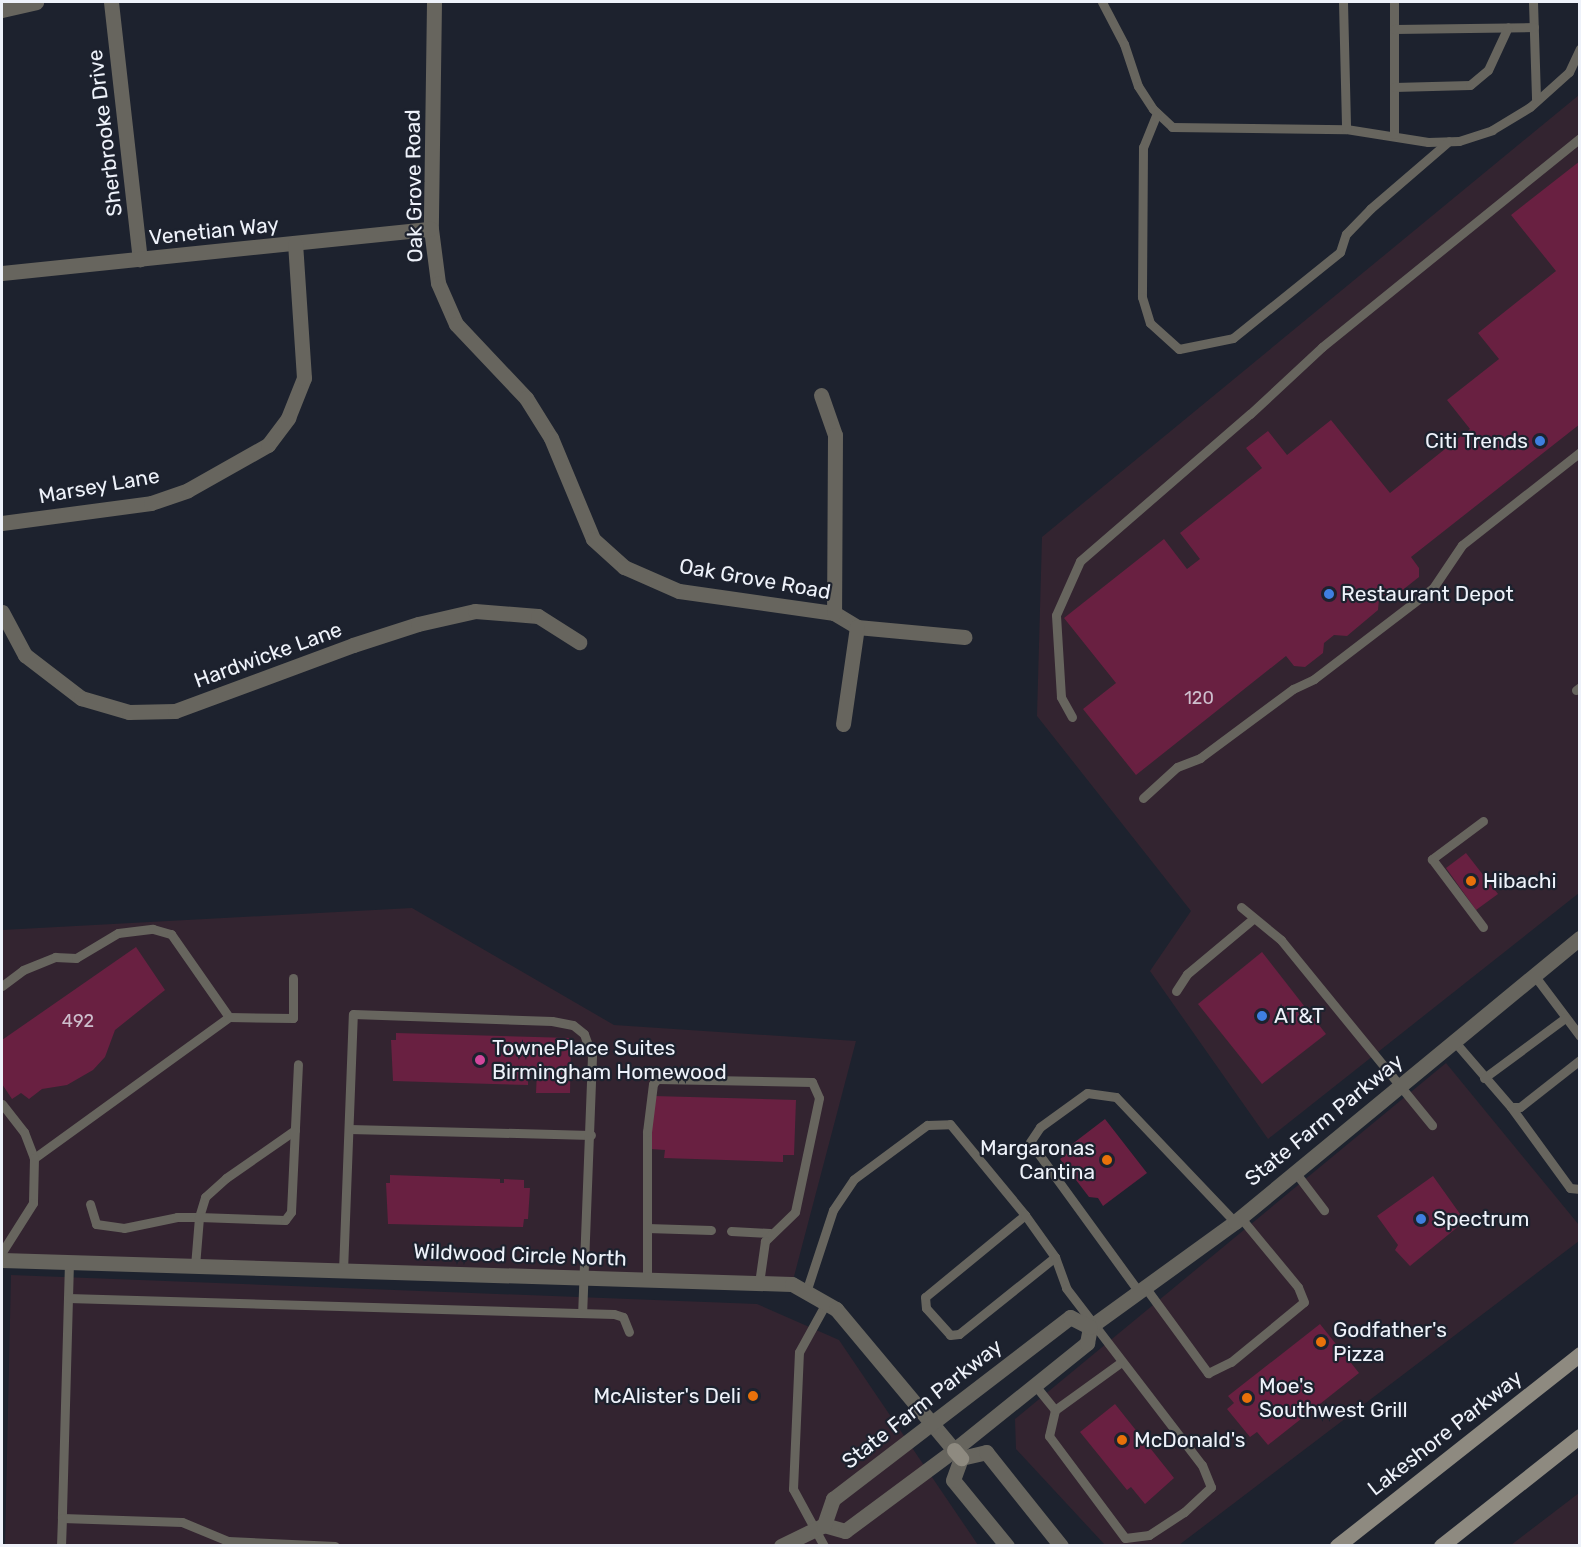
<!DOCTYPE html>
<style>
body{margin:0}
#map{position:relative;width:1581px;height:1547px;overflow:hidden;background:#1d222e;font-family:Rubik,sans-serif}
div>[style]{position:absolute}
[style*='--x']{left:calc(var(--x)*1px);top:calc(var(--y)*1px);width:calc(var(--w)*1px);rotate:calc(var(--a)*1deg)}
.commercial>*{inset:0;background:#332430}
.building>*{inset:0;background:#692041}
.lane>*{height:9px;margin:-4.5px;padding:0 4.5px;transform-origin:4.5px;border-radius:4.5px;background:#67655e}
.street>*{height:15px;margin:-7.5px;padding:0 7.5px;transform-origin:7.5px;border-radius:7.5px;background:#67655e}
.secondary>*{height:15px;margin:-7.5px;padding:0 7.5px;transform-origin:7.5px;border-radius:7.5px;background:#8e8a80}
.dots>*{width:16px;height:16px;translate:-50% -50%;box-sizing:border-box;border:3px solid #1d222e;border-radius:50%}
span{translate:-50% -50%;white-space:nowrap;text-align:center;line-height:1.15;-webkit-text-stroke:4.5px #1d222e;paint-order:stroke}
.number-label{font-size:18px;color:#cdbecc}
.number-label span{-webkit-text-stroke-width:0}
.street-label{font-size:21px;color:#eef2fa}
.poi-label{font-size:21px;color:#eef2fa}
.right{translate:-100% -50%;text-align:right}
.left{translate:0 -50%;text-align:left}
.frame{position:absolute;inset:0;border:3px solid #eef2fa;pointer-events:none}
</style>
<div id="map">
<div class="commercial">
<div style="clip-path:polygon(1579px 95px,1579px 893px,1268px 1139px,1150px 971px,1191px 911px,1037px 716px,1042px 537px)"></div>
<div style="clip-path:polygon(412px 908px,614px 1025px,856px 1041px,792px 1284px,2px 1260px,2px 930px)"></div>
<div style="clip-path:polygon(1446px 1063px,1579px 1225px,1579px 1241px,1179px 1545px,1105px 1545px,1016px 1449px,1015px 1419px)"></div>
<div style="clip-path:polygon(11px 1275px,757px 1304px,839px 1340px,978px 1545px,5px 1546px)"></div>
<div style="clip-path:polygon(1579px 1493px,1579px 1545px,1511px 1545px)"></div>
</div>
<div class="building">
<div style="clip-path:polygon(1580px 161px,1580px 424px,1411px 557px,1419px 568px,1419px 577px,1400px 592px,1390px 591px,1379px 599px,1378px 610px,1347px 636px,1334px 635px,1324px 643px,1323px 653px,1305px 667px,1294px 666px,1286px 656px,1136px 775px,1083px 709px,1116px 683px,1064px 618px,1164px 539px,1187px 569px,1200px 559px,1180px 533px,1262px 468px,1246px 448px,1268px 431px,1287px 455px,1331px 420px,1390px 493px,1470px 429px,1447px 400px,1499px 359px,1478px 333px,1556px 271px,1511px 215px)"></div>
<div style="clip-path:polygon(1466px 853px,1498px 894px,1476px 910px,1446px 868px)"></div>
<div style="clip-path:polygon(136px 947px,165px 990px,115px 1030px,105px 1057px,93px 1070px,67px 1085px,42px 1089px,29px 1099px,21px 1093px,12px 1099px,2px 1084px,2px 1040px)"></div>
<div style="clip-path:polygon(1262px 952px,1326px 1034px,1262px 1084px,1198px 1004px)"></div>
<div style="clip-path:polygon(396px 1033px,571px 1038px,570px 1093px,536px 1093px,537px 1071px,528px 1077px,528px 1085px,393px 1081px,391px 1040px,396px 1040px)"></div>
<div style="clip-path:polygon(653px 1096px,796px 1100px,794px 1155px,783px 1155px,783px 1162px,664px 1158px,665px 1150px,651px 1149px)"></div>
<div style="clip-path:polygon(1105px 1119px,1147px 1173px,1103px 1206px,1098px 1198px,1089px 1197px,1060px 1159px,1074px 1148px,1071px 1145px)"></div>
<div style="clip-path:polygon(390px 1175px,474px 1178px,500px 1179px,500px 1183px,504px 1183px,504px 1179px,524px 1180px,524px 1188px,530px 1188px,528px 1219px,524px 1219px,523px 1227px,388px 1224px,386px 1183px,390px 1183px)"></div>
<div style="clip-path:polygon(1433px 1176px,1465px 1221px,1410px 1266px,1395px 1250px,1398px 1245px,1377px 1216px)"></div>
<div style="clip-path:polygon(1320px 1324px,1359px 1373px,1268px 1445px,1257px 1432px,1250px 1437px,1227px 1409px,1234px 1403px,1228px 1396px)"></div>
<div style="clip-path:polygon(1115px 1404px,1174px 1478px,1145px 1504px,1131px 1487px,1127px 1490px,1080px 1432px)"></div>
</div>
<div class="lane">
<div style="--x:1102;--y:2;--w:47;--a:62.4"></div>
<div style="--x:1124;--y:44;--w:44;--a:71.6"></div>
<div style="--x:1138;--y:86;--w:27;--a:57"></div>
<div style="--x:1153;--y:109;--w:26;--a:43"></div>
<div style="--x:1172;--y:127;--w:174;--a:0.7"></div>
<div style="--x:1346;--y:129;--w:83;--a:9"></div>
<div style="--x:1428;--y:142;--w:31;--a:-2"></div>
<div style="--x:1459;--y:141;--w:35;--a:-18"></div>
<div style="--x:1492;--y:130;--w:44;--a:-31.2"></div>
<div style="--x:1530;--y:107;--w:52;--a:-41.9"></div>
<div style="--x:1569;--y:72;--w:26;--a:-65"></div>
<div style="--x:1343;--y:2;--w:127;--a:88.6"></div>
<div style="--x:1394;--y:2;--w:132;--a:90"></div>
<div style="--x:1533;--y:2;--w:98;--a:88.2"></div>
<div style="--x:1394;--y:29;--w:140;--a:-0.8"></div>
<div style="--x:1394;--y:87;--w:76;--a:-1.5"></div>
<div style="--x:1470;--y:85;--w:23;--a:-40"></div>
<div style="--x:1488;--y:70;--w:47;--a:-65.1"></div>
<div style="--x:1157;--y:113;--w:37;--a:112"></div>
<div style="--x:1143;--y:147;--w:150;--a:90.4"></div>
<div style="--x:1142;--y:297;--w:27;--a:73"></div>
<div style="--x:1150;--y:323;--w:39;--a:42"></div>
<div style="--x:1179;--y:349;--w:55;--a:-11.5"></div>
<div style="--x:1233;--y:338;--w:137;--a:-38.8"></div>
<div style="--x:1340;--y:252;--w:19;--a:-72"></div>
<div style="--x:1346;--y:234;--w:35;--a:-46"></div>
<div style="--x:1370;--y:209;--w:104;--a:-40.7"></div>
<div style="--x:1576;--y:690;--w:5;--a:-37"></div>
<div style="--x:1072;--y:717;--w:23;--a:-119"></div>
<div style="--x:1061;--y:697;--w:82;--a:-93.5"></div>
<div style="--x:1056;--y:615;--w:59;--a:-66"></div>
<div style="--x:1080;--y:561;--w:225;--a:-40.9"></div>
<div style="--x:1250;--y:414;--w:98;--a:-42.9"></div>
<div style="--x:1322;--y:347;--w:332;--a:-39"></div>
<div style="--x:1143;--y:798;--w:46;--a:-42.4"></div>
<div style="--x:1177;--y:767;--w:25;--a:-21"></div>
<div style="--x:1200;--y:758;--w:116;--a:-36.6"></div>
<div style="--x:1293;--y:689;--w:23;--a:-25"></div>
<div style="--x:1314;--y:679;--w:150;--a:-37.4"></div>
<div style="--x:1433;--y:588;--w:52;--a:-56"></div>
<div style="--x:1462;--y:545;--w:150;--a:-38.2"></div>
<div style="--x:1483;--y:821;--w:64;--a:143.3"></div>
<div style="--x:1432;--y:859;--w:85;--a:53.1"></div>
<div style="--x:1241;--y:907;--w:52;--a:39.5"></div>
<div style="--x:1281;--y:940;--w:239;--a:50.8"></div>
<div style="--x:1534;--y:975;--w:76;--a:53"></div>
<div style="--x:2;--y:986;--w:26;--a:-37"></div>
<div style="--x:23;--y:970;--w:35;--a:-22"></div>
<div style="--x:55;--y:957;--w:21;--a:3"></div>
<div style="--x:76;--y:958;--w:49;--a:-30.8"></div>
<div style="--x:118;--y:933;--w:35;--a:-7"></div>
<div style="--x:153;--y:929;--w:19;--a:16"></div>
<div style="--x:171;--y:934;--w:101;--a:55.1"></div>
<div style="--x:229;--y:1017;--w:241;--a:144.1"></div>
<div style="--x:1176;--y:991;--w:20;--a:-57"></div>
<div style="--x:1187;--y:974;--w:87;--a:-39.9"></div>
<div style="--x:229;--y:1017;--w:64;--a:0.9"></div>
<div style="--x:293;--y:1018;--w:40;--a:-90"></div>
<div style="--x:1454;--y:1041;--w:87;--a:49.2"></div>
<div style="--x:1511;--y:1107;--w:9;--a:0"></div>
<div style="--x:1520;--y:1107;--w:76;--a:-38.1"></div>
<div style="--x:1484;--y:1078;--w:101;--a:-36.5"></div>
<div style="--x:2;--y:1104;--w:36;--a:52"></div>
<div style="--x:24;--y:1132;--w:28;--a:69"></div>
<div style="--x:34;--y:1158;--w:45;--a:91.3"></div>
<div style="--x:33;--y:1203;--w:58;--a:122.3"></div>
<div style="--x:1511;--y:1107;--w:100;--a:53.9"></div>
<div style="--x:1570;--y:1188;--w:10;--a:6"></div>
<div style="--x:349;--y:1129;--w:242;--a:1.4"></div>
<div style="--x:1295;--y:1172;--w:48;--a:52.7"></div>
<div style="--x:90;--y:1204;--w:21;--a:73"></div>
<div style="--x:96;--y:1224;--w:28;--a:8"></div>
<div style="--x:124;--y:1228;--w:54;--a:-11.7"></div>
<div style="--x:177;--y:1217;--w:22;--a:0"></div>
<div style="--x:199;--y:1217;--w:21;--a:-73"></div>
<div style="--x:205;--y:1197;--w:28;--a:-42"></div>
<div style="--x:226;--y:1178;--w:84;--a:-34.8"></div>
<div style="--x:1025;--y:1215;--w:129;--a:140.6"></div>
<div style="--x:925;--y:1297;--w:11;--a:85"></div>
<div style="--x:926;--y:1308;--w:36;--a:48"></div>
<div style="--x:950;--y:1335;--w:9;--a:-6"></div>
<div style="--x:959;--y:1334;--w:123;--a:-38.7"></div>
<div style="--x:647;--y:1228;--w:64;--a:1.8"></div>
<div style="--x:731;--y:1231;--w:39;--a:3"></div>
<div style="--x:69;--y:1262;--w:256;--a:91.6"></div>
<div style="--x:62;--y:1518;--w:120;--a:1.9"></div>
<div style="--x:182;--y:1522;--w:50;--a:22.4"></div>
<div style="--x:228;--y:1541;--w:107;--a:2.7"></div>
<div style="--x:195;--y:1266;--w:49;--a:-85.3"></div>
<div style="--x:199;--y:1217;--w:86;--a:2"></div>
<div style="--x:285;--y:1220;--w:10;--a:-53"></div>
<div style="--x:291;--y:1212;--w:148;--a:-87.3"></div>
<div style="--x:343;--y:1271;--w:257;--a:-87.8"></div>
<div style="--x:353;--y:1014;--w:199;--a:2"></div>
<div style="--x:552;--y:1021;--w:21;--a:11"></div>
<div style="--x:573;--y:1025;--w:14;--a:39"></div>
<div style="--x:584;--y:1034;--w:23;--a:70"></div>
<div style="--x:592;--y:1056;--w:256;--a:92.2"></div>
<div style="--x:647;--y:1280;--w:148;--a:-90"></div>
<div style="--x:647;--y:1132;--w:48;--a:-82.9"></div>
<div style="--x:653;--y:1084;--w:6;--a:-51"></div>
<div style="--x:657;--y:1079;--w:155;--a:1.1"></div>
<div style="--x:812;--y:1082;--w:17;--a:66"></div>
<div style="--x:819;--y:1098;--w:116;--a:101.9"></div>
<div style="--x:795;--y:1212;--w:42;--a:136"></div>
<div style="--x:765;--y:1241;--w:42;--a:98.1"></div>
<div style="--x:1145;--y:1287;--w:107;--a:53.8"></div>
<div style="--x:1208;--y:1373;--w:25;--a:-26"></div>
<div style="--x:1231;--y:1362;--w:94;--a:-39.4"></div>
<div style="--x:1304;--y:1302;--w:16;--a:-112"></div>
<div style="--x:1298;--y:1287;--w:91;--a:-129.6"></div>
<div style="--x:806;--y:1292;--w:86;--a:-71.8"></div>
<div style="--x:833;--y:1210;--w:37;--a:-56"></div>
<div style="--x:854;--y:1179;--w:91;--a:-36.5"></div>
<div style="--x:927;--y:1125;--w:23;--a:-2"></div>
<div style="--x:950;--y:1124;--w:118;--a:50.5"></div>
<div style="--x:1025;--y:1215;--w:52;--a:54.5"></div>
<div style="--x:1055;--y:1257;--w:33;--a:70"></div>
<div style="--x:1066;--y:1288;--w:223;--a:52.5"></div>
<div style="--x:1202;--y:1465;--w:24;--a:68"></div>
<div style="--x:1211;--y:1487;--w:37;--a:137"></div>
<div style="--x:1184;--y:1512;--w:42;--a:146.7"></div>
<div style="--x:1149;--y:1535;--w:24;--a:173"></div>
<div style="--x:1125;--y:1538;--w:127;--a:-126.7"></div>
<div style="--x:1049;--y:1436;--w:27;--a:-77"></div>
<div style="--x:1055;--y:1410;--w:32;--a:-129"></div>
<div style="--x:1139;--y:1292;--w:185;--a:-126"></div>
<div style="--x:1030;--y:1142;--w:18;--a:-56"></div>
<div style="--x:1040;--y:1127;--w:58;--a:-35.9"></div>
<div style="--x:1087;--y:1093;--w:29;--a:8"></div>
<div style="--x:1116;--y:1097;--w:173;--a:46.4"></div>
<div style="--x:68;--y:1298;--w:546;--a:1.68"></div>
<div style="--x:614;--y:1314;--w:9;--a:18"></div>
<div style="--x:623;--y:1317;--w:16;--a:68"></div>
<div style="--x:1055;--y:1410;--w:80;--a:-35.9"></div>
<div style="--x:61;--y:1546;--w:28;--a:-88"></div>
<div style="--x:824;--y:1546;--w:65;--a:-118.5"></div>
<div style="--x:793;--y:1489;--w:137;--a:-87.5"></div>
<div style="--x:799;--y:1352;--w:56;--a:-61.1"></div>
</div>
<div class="street">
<div style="--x:111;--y:2;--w:259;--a:83.6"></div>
<div style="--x:434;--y:2;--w:227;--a:90.8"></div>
<div style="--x:431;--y:229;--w:54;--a:82.6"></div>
<div style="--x:438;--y:283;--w:45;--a:66.3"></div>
<div style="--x:456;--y:324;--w:102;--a:46.6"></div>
<div style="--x:526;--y:398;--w:47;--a:58"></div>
<div style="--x:551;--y:438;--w:109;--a:67.4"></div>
<div style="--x:593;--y:539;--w:42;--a:42.1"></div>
<div style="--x:624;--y:567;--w:60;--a:23.6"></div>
<div style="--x:679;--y:591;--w:157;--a:8.1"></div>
<div style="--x:834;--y:613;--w:27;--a:31"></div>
<div style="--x:857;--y:627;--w:108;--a:5.3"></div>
<div style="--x:2;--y:10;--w:35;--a:-13"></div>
<div style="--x:2;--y:273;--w:431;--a:-5.9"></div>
<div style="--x:821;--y:395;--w:42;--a:70.7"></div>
<div style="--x:835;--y:435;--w:178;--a:90.3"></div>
<div style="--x:2;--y:523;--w:150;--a:-7.6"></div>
<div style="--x:151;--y:503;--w:39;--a:-19"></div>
<div style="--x:188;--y:490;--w:92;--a:-29.4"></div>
<div style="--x:268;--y:445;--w:34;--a:-53"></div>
<div style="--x:288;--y:418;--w:43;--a:-68.2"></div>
<div style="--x:304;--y:378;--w:134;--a:-93.8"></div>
<div style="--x:2;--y:612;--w:49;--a:61.9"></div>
<div style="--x:25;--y:655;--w:71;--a:37.5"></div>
<div style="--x:81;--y:698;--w:50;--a:16.3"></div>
<div style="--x:129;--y:712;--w:46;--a:-1.2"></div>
<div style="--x:175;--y:711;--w:190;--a:-20.3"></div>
<div style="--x:353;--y:645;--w:68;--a:-17.9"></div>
<div style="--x:418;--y:624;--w:58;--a:-12.8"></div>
<div style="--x:475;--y:611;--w:63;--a:4.5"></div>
<div style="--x:538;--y:616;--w:49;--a:32.4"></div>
<div style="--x:843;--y:724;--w:98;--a:-81.8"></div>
<div style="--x:2;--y:1260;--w:790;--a:1.74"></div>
<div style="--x:792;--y:1284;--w:51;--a:29.6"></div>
<div style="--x:836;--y:1309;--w:184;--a:50.1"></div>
<div style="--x:824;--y:1525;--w:22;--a:16"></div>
<div style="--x:845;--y:1531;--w:136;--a:-36.6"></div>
<div style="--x:954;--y:1450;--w:171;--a:-38.8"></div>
<div style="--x:1087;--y:1343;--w:16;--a:-79"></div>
<div style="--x:1090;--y:1327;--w:179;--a:-35.9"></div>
<div style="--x:1235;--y:1222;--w:447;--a:-39.5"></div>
<div style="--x:781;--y:1546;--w:48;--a:-26"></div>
<div style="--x:824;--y:1525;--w:28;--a:-71"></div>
<div style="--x:833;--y:1499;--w:299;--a:-37.5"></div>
<div style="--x:1070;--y:1317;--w:22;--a:27"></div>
<div style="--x:1007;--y:1546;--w:85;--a:-129.3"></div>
<div style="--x:953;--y:1480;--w:23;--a:-70"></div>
<div style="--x:961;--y:1458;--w:26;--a:-13"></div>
<div style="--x:986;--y:1452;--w:120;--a:51.4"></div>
</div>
<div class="secondary">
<div style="--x:954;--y:1450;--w:11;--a:49"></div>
<div style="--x:1337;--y:1546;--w:310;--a:-38.3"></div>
<div style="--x:1441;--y:1546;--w:177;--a:-38.4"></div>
</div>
<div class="dots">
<div style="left:1540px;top:441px;background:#3f7fe0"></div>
<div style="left:1329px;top:594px;background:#3f7fe0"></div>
<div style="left:1471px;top:881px;background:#e8710a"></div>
<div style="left:1262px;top:1016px;background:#3f7fe0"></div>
<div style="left:480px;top:1060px;background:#d1479c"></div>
<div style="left:1107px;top:1160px;background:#e8710a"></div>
<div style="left:1421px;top:1219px;background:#3f7fe0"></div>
<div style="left:1321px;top:1342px;background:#e8710a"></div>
<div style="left:753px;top:1396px;background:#e8710a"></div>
<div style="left:1247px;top:1398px;background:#e8710a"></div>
<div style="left:1122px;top:1440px;background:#e8710a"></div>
</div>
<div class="number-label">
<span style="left:1199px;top:698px">120</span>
<span style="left:78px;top:1021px">492</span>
</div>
<div class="street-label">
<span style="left:105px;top:133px;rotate:-97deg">Sherbrooke Drive</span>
<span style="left:414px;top:186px;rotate:-91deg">Oak Grove Road</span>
<span style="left:214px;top:231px;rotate:-6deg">Venetian Way</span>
<span style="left:99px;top:486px;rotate:-10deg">Marsey Lane</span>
<span style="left:755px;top:579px;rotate:10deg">Oak Grove Road</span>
<span style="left:268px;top:655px;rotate:-20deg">Hardwicke Lane</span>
<span style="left:1324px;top:1120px;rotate:-39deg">State Farm Parkway</span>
<span style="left:520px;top:1255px;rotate:2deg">Wildwood Circle North</span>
<span style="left:922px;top:1404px;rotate:-38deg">State Farm Parkway</span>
<span style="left:1445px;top:1433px;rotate:-38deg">Lakeshore Parkway</span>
</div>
<div class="poi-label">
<span class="right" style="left:1528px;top:441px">Citi Trends</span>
<span class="left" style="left:1341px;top:594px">Restaurant Depot</span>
<span class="left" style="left:1483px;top:881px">Hibachi</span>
<span class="left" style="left:1274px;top:1016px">AT&amp;T</span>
<span class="left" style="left:492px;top:1060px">TownePlace Suites<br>Birmingham Homewood</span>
<span class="right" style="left:1095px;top:1160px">Margaronas<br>Cantina</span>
<span class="left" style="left:1433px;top:1219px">Spectrum</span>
<span class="left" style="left:1333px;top:1342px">Godfather's<br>Pizza</span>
<span class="left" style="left:1259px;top:1398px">Moe's<br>Southwest Grill</span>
<span class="right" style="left:741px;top:1396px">McAlister's Deli</span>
<span class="left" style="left:1134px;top:1440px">McDonald's</span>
</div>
<div class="frame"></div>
</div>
